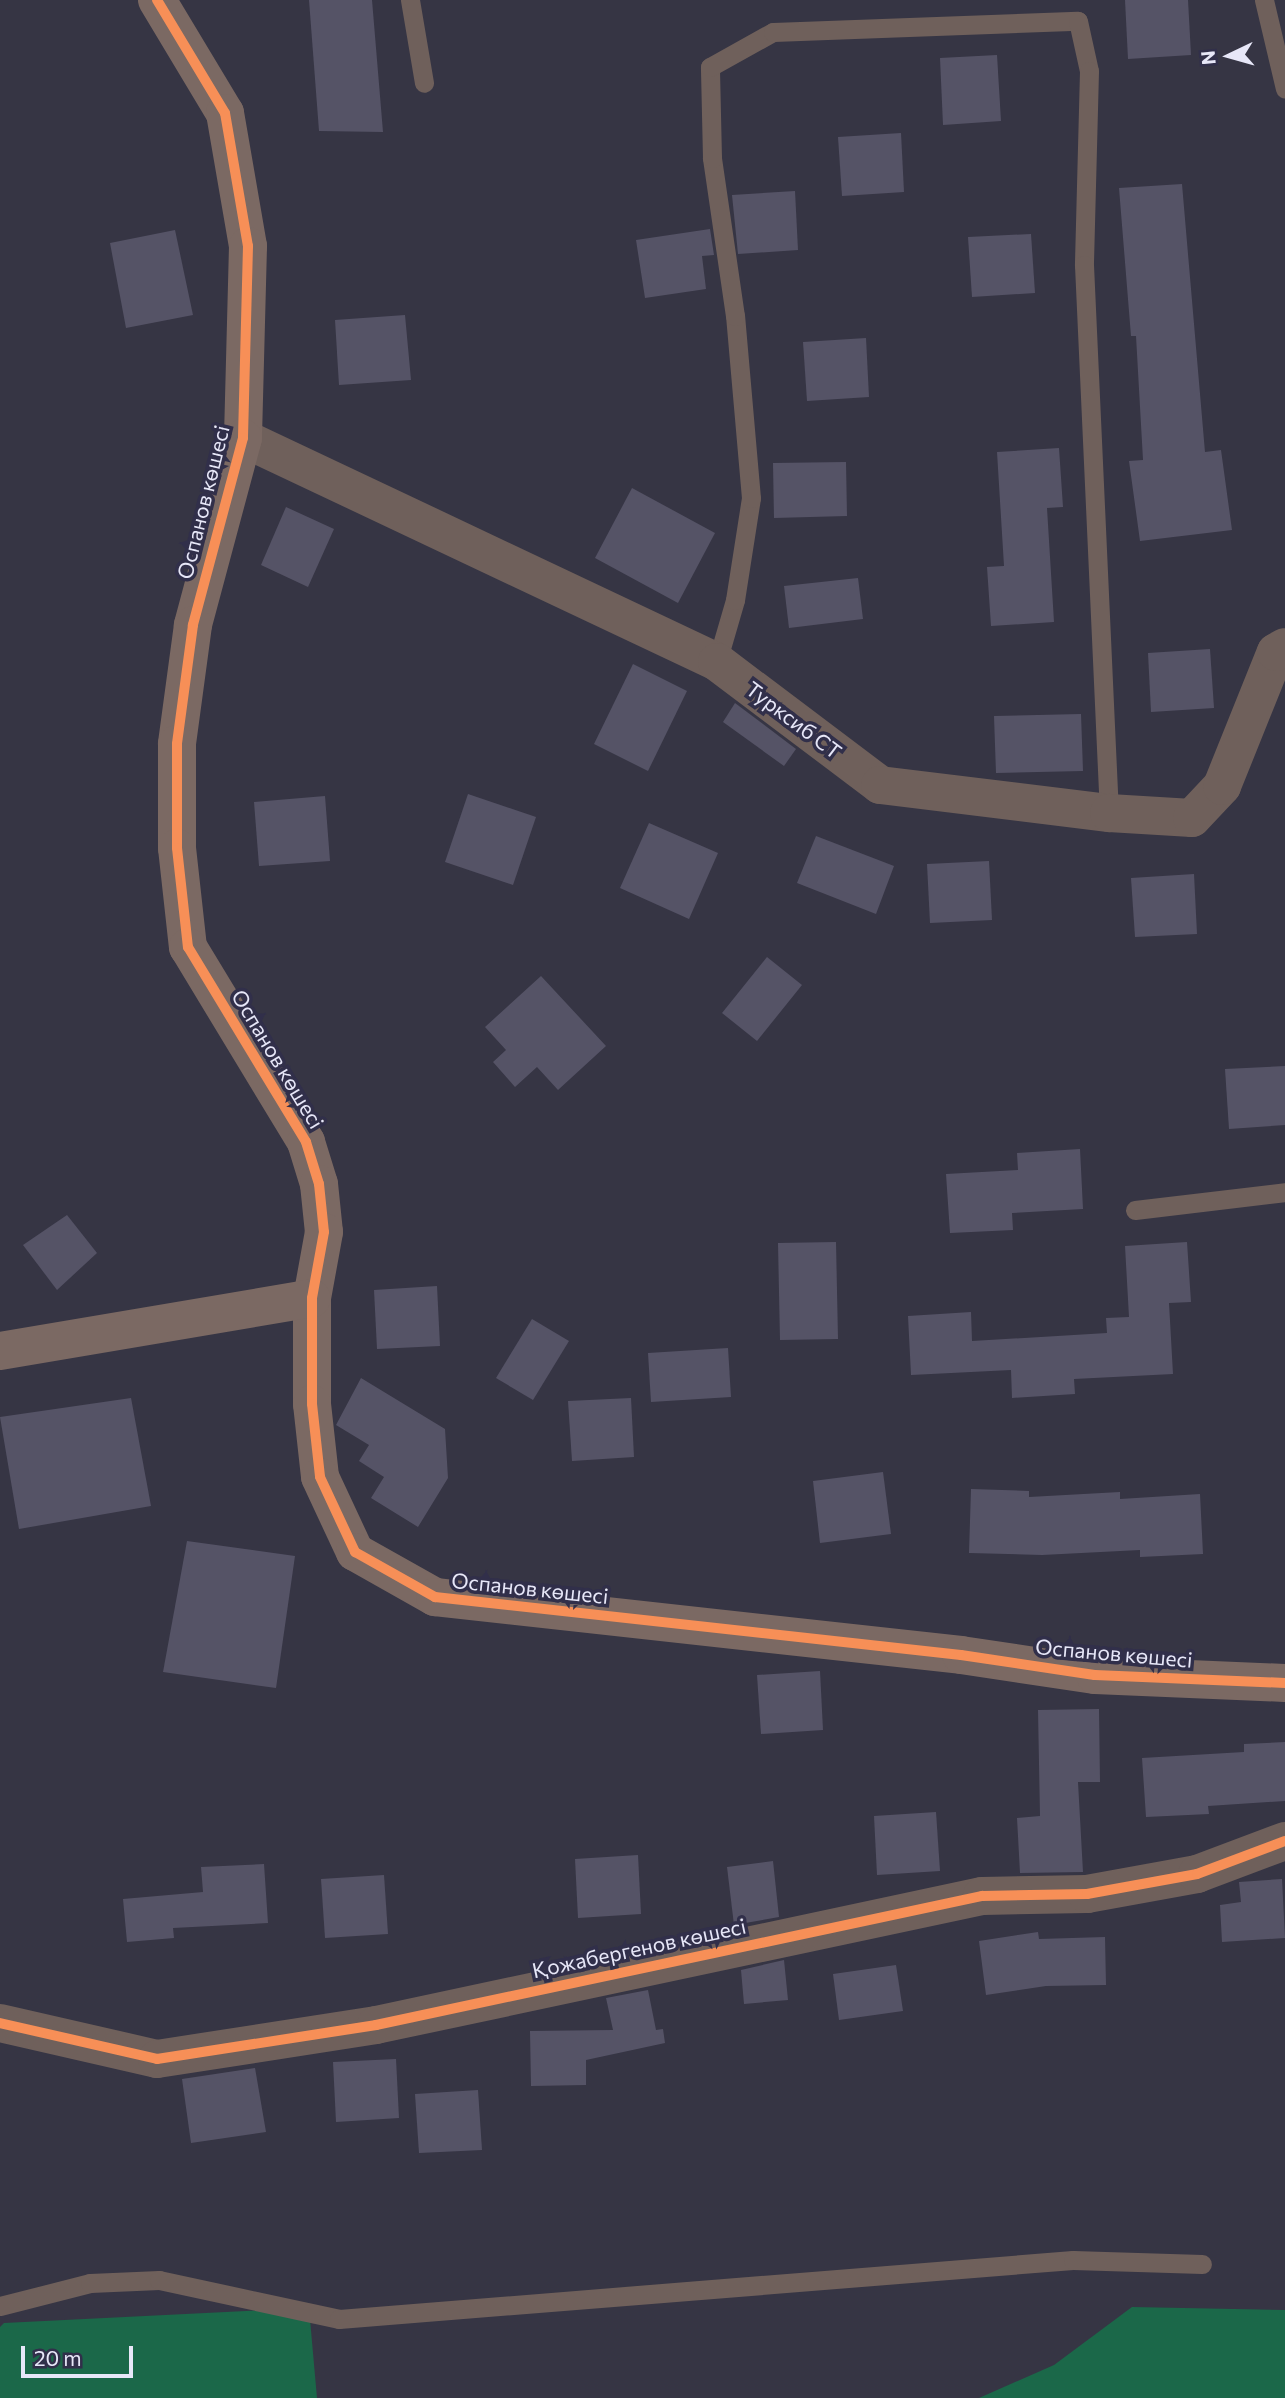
<!DOCTYPE html>
<meta charset="utf-8">
<style>
body{margin:0}
#map{position:relative;width:1285px;height:2398px;overflow:hidden;background:#363544;font-family:Commissioner,sans-serif}
div>[style]{position:absolute}
[style*='--x']{left:calc(var(--x)*1px);top:calc(var(--y)*1px);width:calc(var(--w)*1px);rotate:calc(var(--a)*1deg)}
.forest>*{inset:0;background:#1b6849}
.building>*{inset:0;background:#555366}
.lane>*{height:19px;margin:-9.5px;padding:0 9.5px;transform-origin:9.5px;border-radius:9.5px;background:#6f605b}
.street>*{height:38px;margin:-19px;padding:0 19px;transform-origin:19px;border-radius:19px;background:#6f605b}
.secondary>*{height:38px;margin:-19px;padding:0 19px;transform-origin:19px;border-radius:19px;background:#7b6963}
.cycleway>*{height:10px;margin:-5px;padding:0 5px;transform-origin:5px;border-radius:5px;background:#f78f57}
span{translate:-50% -50%;white-space:nowrap;text-align:center;line-height:1.15;-webkit-text-stroke:7px #312f4a;paint-order:stroke}
.street-label{font-size:21px;color:#e7e7f8}
.north{position:absolute;left:1194px;top:21px;width:70px;height:70px;-webkit-text-stroke:5px #312f4a;paint-order:stroke;rotate:265deg;font-size:19px;font-weight:700;line-height:28px;text-align:center;color:#e7e7f8}
.north::after{content:'';display:block;margin:auto;width:24px;height:32px;background:#e7e7f8;clip-path:polygon(50% 0,100% 100%,50% 72%,0 100%)}
.scale{position:absolute;left:21px;top:2346px;width:112px;height:32px;box-sizing:border-box;border:4px solid #e7e7f8;border-top:0;padding-left:9px;font-size:21px;line-height:24px;white-space:nowrap;color:#e7e7f8;-webkit-text-stroke:5px #312f4a;paint-order:stroke}
</style>
<div id="map">
<div class="forest">
<div style="clip-path:polygon(1132px 2307px,1285px 2310px,1285px 2398px,979px 2398px,1054px 2365px)"></div>
<div style="clip-path:polygon(309px 2308px,317px 2398px,0 2398px,0 2327px,4px 2323px)"></div>
</div>
<div class="building">
<div style="clip-path:polygon(309px 0,372px 0,383px 132px,319px 131px)"></div>
<div style="clip-path:polygon(1125px 0,1188px 0,1191px 55px,1128px 59px)"></div>
<div style="clip-path:polygon(997px 55px,1001px 121px,943px 125px,940px 58px)"></div>
<div style="clip-path:polygon(901px 133px,904px 192px,842px 196px,838px 137px)"></div>
<div style="clip-path:polygon(1182px 184px,1205px 452px,1221px 450px,1232px 530px,1140px 541px,1129px 461px,1143px 460px,1136px 336px,1131px 336px,1119px 188px)"></div>
<div style="clip-path:polygon(795px 191px,798px 250px,738px 254px,732px 195px)"></div>
<div style="clip-path:polygon(710px 229px,714px 255px,702px 256px,706px 289px,645px 298px,636px 240px)"></div>
<div style="clip-path:polygon(175px 230px,193px 315px,126px 328px,110px 243px)"></div>
<div style="clip-path:polygon(1031px 234px,1035px 293px,972px 297px,968px 237px)"></div>
<div style="clip-path:polygon(405px 315px,411px 380px,339px 385px,335px 320px)"></div>
<div style="clip-path:polygon(866px 338px,869px 397px,807px 401px,803px 342px)"></div>
<div style="clip-path:polygon(1059px 448px,1063px 507px,1047px 508px,1054px 622px,991px 626px,987px 567px,1004px 566px,997px 452px)"></div>
<div style="clip-path:polygon(846px 462px,847px 516px,774px 518px,773px 463px)"></div>
<div style="clip-path:polygon(632px 488px,715px 533px,678px 603px,595px 558px)"></div>
<div style="clip-path:polygon(286px 507px,334px 529px,308px 587px,261px 565px)"></div>
<div style="clip-path:polygon(858px 578px,863px 619px,789px 628px,784px 586px)"></div>
<div style="clip-path:polygon(1210px 649px,1214px 708px,1151px 712px,1148px 653px)"></div>
<div style="clip-path:polygon(633px 664px,687px 691px,648px 771px,594px 744px)"></div>
<div style="clip-path:polygon(735px 703px,796px 749px,784px 766px,723px 722px)"></div>
<div style="clip-path:polygon(1081px 714px,1083px 771px,996px 773px,994px 716px)"></div>
<div style="clip-path:polygon(468px 794px,536px 817px,513px 885px,445px 862px)"></div>
<div style="clip-path:polygon(325px 796px,330px 861px,259px 866px,254px 802px)"></div>
<div style="clip-path:polygon(649px 823px,718px 853px,689px 919px,620px 888px)"></div>
<div style="clip-path:polygon(816px 836px,894px 866px,876px 914px,797px 883px)"></div>
<div style="clip-path:polygon(989px 861px,992px 920px,930px 923px,927px 864px)"></div>
<div style="clip-path:polygon(1194px 874px,1197px 934px,1135px 937px,1131px 878px)"></div>
<div style="clip-path:polygon(767px 957px,802px 985px,757px 1041px,722px 1013px)"></div>
<div style="clip-path:polygon(541px 976px,606px 1046px,558px 1090px,537px 1067px,515px 1087px,493px 1062px,506px 1050px,485px 1027px)"></div>
<div style="clip-path:polygon(1285px 1066px,1285px 1125px,1229px 1129px,1225px 1069px)"></div>
<div style="clip-path:polygon(1080px 1149px,1083px 1209px,1012px 1213px,1013px 1230px,950px 1233px,946px 1174px,1018px 1170px,1017px 1153px)"></div>
<div style="clip-path:polygon(67px 1215px,97px 1253px,57px 1290px,23px 1245px)"></div>
<div style="clip-path:polygon(836px 1242px,838px 1339px,780px 1340px,778px 1243px)"></div>
<div style="clip-path:polygon(1187px 1242px,1191px 1302px,1169px 1303px,1173px 1374px,1074px 1379px,1075px 1394px,1012px 1398px,1011px 1370px,911px 1375px,908px 1316px,971px 1312px,972px 1341px,1107px 1333px,1106px 1318px,1129px 1317px,1125px 1246px)"></div>
<div style="clip-path:polygon(437px 1286px,440px 1346px,377px 1349px,374px 1290px)"></div>
<div style="clip-path:polygon(532px 1319px,569px 1341px,533px 1400px,496px 1378px)"></div>
<div style="clip-path:polygon(728px 1348px,731px 1397px,651px 1402px,648px 1353px)"></div>
<div style="clip-path:polygon(361px 1378px,445px 1429px,448px 1478px,418px 1527px,371px 1498px,384px 1477px,359px 1461px,369px 1445px,336px 1425px)"></div>
<div style="clip-path:polygon(131px 1398px,151px 1506px,19px 1529px,0 1417px)"></div>
<div style="clip-path:polygon(631px 1398px,634px 1457px,572px 1461px,568px 1401px)"></div>
<div style="clip-path:polygon(883px 1472px,891px 1534px,820px 1543px,813px 1481px)"></div>
<div style="clip-path:polygon(971px 1489px,1029px 1491px,1029px 1497px,1120px 1492px,1120px 1499px,1200px 1494px,1203px 1554px,1140px 1557px,1140px 1550px,1042px 1555px,969px 1553px)"></div>
<div style="clip-path:polygon(187px 1541px,295px 1556px,276px 1688px,163px 1672px)"></div>
<div style="clip-path:polygon(820px 1671px,823px 1730px,761px 1734px,757px 1675px)"></div>
<div style="clip-path:polygon(1099px 1709px,1100px 1782px,1078px 1782px,1083px 1872px,1020px 1873px,1017px 1818px,1040px 1816px,1038px 1710px)"></div>
<div style="clip-path:polygon(1285px 1742px,1285px 1801px,1208px 1806px,1209px 1814px,1146px 1817px,1142px 1758px,1244px 1752px,1244px 1744px)"></div>
<div style="clip-path:polygon(936px 1812px,940px 1871px,877px 1875px,874px 1816px)"></div>
<div style="clip-path:polygon(638px 1855px,641px 1914px,578px 1918px,575px 1859px)"></div>
<div style="clip-path:polygon(773px 1861px,779px 1917px,734px 1925px,727px 1867px)"></div>
<div style="clip-path:polygon(264px 1864px,268px 1923px,173px 1928px,174px 1938px,127px 1942px,123px 1899px,203px 1892px,201px 1867px)"></div>
<div style="clip-path:polygon(384px 1875px,388px 1934px,325px 1938px,321px 1879px)"></div>
<div style="clip-path:polygon(1282px 1879px,1285px 1938px,1222px 1942px,1220px 1905px,1241px 1902px,1239px 1882px)"></div>
<div style="clip-path:polygon(1038px 1932px,1039px 1939px,1105px 1937px,1106px 1985px,1046px 1986px,986px 1995px,979px 1941px)"></div>
<div style="clip-path:polygon(784px 1960px,788px 2000px,744px 2004px,741px 1970px)"></div>
<div style="clip-path:polygon(896px 1965px,903px 2011px,839px 2020px,833px 1974px)"></div>
<div style="clip-path:polygon(648px 1990px,656px 2030px,663px 2029px,665px 2043px,586px 2060px,586px 2085px,531px 2086px,530px 2031px,613px 2030px,606px 1998px)"></div>
<div style="clip-path:polygon(396px 2059px,399px 2118px,336px 2122px,333px 2062px)"></div>
<div style="clip-path:polygon(255px 2068px,266px 2132px,191px 2143px,182px 2079px)"></div>
<div style="clip-path:polygon(478px 2090px,482px 2150px,419px 2153px,415px 2094px)"></div>
</div>
<div class="lane">
<div style="--x:410;--y:0;--w:84;--a:80.4"></div>
<div style="--x:1264;--y:0;--w:91;--a:76.7"></div>
<div style="--x:717;--y:662;--w:65;--a:-73.8"></div>
<div style="--x:735;--y:600;--w:103;--a:-81.1"></div>
<div style="--x:751;--y:498;--w:183;--a:-95"></div>
<div style="--x:735;--y:316;--w:160;--a:-98.3"></div>
<div style="--x:712;--y:158;--w:91;--a:-91.3"></div>
<div style="--x:710;--y:67;--w:72;--a:-29.1"></div>
<div style="--x:773;--y:32;--w:305;--a:-2.1"></div>
<div style="--x:1078;--y:21;--w:51;--a:77.6"></div>
<div style="--x:1089;--y:71;--w:194;--a:91.5"></div>
<div style="--x:1084;--y:265;--w:549;--a:87.39"></div>
<div style="--x:1135;--y:1210;--w:151;--a:-6.8"></div>
<div style="--x:0;--y:2306;--w:93;--a:-14.3"></div>
<div style="--x:90;--y:2283;--w:69;--a:-2.5"></div>
<div style="--x:159;--y:2280;--w:184;--a:12.2"></div>
<div style="--x:339;--y:2319;--w:736;--a:-4.6"></div>
<div style="--x:1073;--y:2260;--w:129;--a:1.8"></div>
</div>
<div class="street">
<div style="--x:243;--y:438;--w:524;--a:25.29"></div>
<div style="--x:717;--y:662;--w:204;--a:37"></div>
<div style="--x:880;--y:785;--w:231;--a:7"></div>
<div style="--x:1109;--y:813;--w:83;--a:3.4"></div>
<div style="--x:1192;--y:818;--w:44;--a:-46.8"></div>
<div style="--x:1222;--y:786;--w:144;--a:-68.1"></div>
<div style="--x:1276;--y:652;--w:10;--a:-29"></div>
<div style="--x:0;--y:2023;--w:161;--a:12.9"></div>
<div style="--x:157;--y:2059;--w:222;--a:-8.8"></div>
<div style="--x:376;--y:2025;--w:620;--a:-12.02"></div>
<div style="--x:982;--y:1896;--w:105;--a:-1.1"></div>
<div style="--x:1087;--y:1894;--w:112;--a:-10.3"></div>
<div style="--x:1197;--y:1874;--w:94;--a:-20.6"></div>
</div>
<div class="secondary">
<div style="--x:157;--y:0;--w:132;--a:59"></div>
<div style="--x:225;--y:113;--w:135;--a:80.2"></div>
<div style="--x:248;--y:246;--w:192;--a:91.5"></div>
<div style="--x:243;--y:438;--w:194;--a:105"></div>
<div style="--x:193;--y:625;--w:120;--a:97.7"></div>
<div style="--x:177;--y:744;--w:104;--a:90"></div>
<div style="--x:177;--y:848;--w:100;--a:83.7"></div>
<div style="--x:188;--y:947;--w:228;--a:58.8"></div>
<div style="--x:306;--y:1142;--w:44;--a:72.8"></div>
<div style="--x:319;--y:1184;--w:48;--a:84.1"></div>
<div style="--x:324;--y:1232;--w:67;--a:100.3"></div>
<div style="--x:312;--y:1298;--w:106;--a:90"></div>
<div style="--x:312;--y:1404;--w:73;--a:83.7"></div>
<div style="--x:320;--y:1477;--w:83;--a:65"></div>
<div style="--x:355;--y:1552;--w:92;--a:29.4"></div>
<div style="--x:435;--y:1597;--w:529;--a:6.29"></div>
<div style="--x:961;--y:1655;--w:135;--a:8.5"></div>
<div style="--x:1095;--y:1675;--w:190;--a:2.4"></div>
<div style="--x:0;--y:1351;--w:316;--a:-9.6"></div>
</div>
<div class="cycleway">
<div style="--x:157;--y:0;--w:132;--a:59"></div>
<div style="--x:225;--y:113;--w:135;--a:80.2"></div>
<div style="--x:248;--y:246;--w:192;--a:91.5"></div>
<div style="--x:243;--y:438;--w:194;--a:105"></div>
<div style="--x:193;--y:625;--w:120;--a:97.7"></div>
<div style="--x:177;--y:744;--w:104;--a:90"></div>
<div style="--x:177;--y:848;--w:100;--a:83.7"></div>
<div style="--x:188;--y:947;--w:228;--a:58.8"></div>
<div style="--x:306;--y:1142;--w:44;--a:72.8"></div>
<div style="--x:319;--y:1184;--w:48;--a:84.1"></div>
<div style="--x:324;--y:1232;--w:67;--a:100.3"></div>
<div style="--x:312;--y:1298;--w:106;--a:90"></div>
<div style="--x:312;--y:1404;--w:73;--a:83.7"></div>
<div style="--x:320;--y:1477;--w:83;--a:65"></div>
<div style="--x:355;--y:1552;--w:92;--a:29.4"></div>
<div style="--x:435;--y:1597;--w:529;--a:6.29"></div>
<div style="--x:961;--y:1655;--w:135;--a:8.5"></div>
<div style="--x:1095;--y:1675;--w:190;--a:2.4"></div>
<div style="--x:0;--y:2023;--w:161;--a:12.9"></div>
<div style="--x:157;--y:2059;--w:222;--a:-8.8"></div>
<div style="--x:376;--y:2025;--w:620;--a:-12.02"></div>
<div style="--x:982;--y:1896;--w:105;--a:-1.1"></div>
<div style="--x:1087;--y:1894;--w:112;--a:-10.3"></div>
<div style="--x:1197;--y:1874;--w:94;--a:-20.6"></div>
</div>
<div class="street-label">
<span style="left:203px;top:502px;rotate:-76deg">Оспанов көшесі</span>
<span style="left:794px;top:720px;rotate:37deg">Турксиб СТ</span>
<span style="left:278px;top:1059px;rotate:59deg">Оспанов көшесі</span>
<span style="left:530px;top:1588px;rotate:6deg">Оспанов көшесі</span>
<span style="left:1114px;top:1653px;rotate:5deg">Оспанов көшесі</span>
<span style="left:639px;top:1948px;rotate:-12deg">Қожабергенов көшесі</span>
</div>
<div class="north">N</div>
<div class="scale">20 m</div>
</div>
